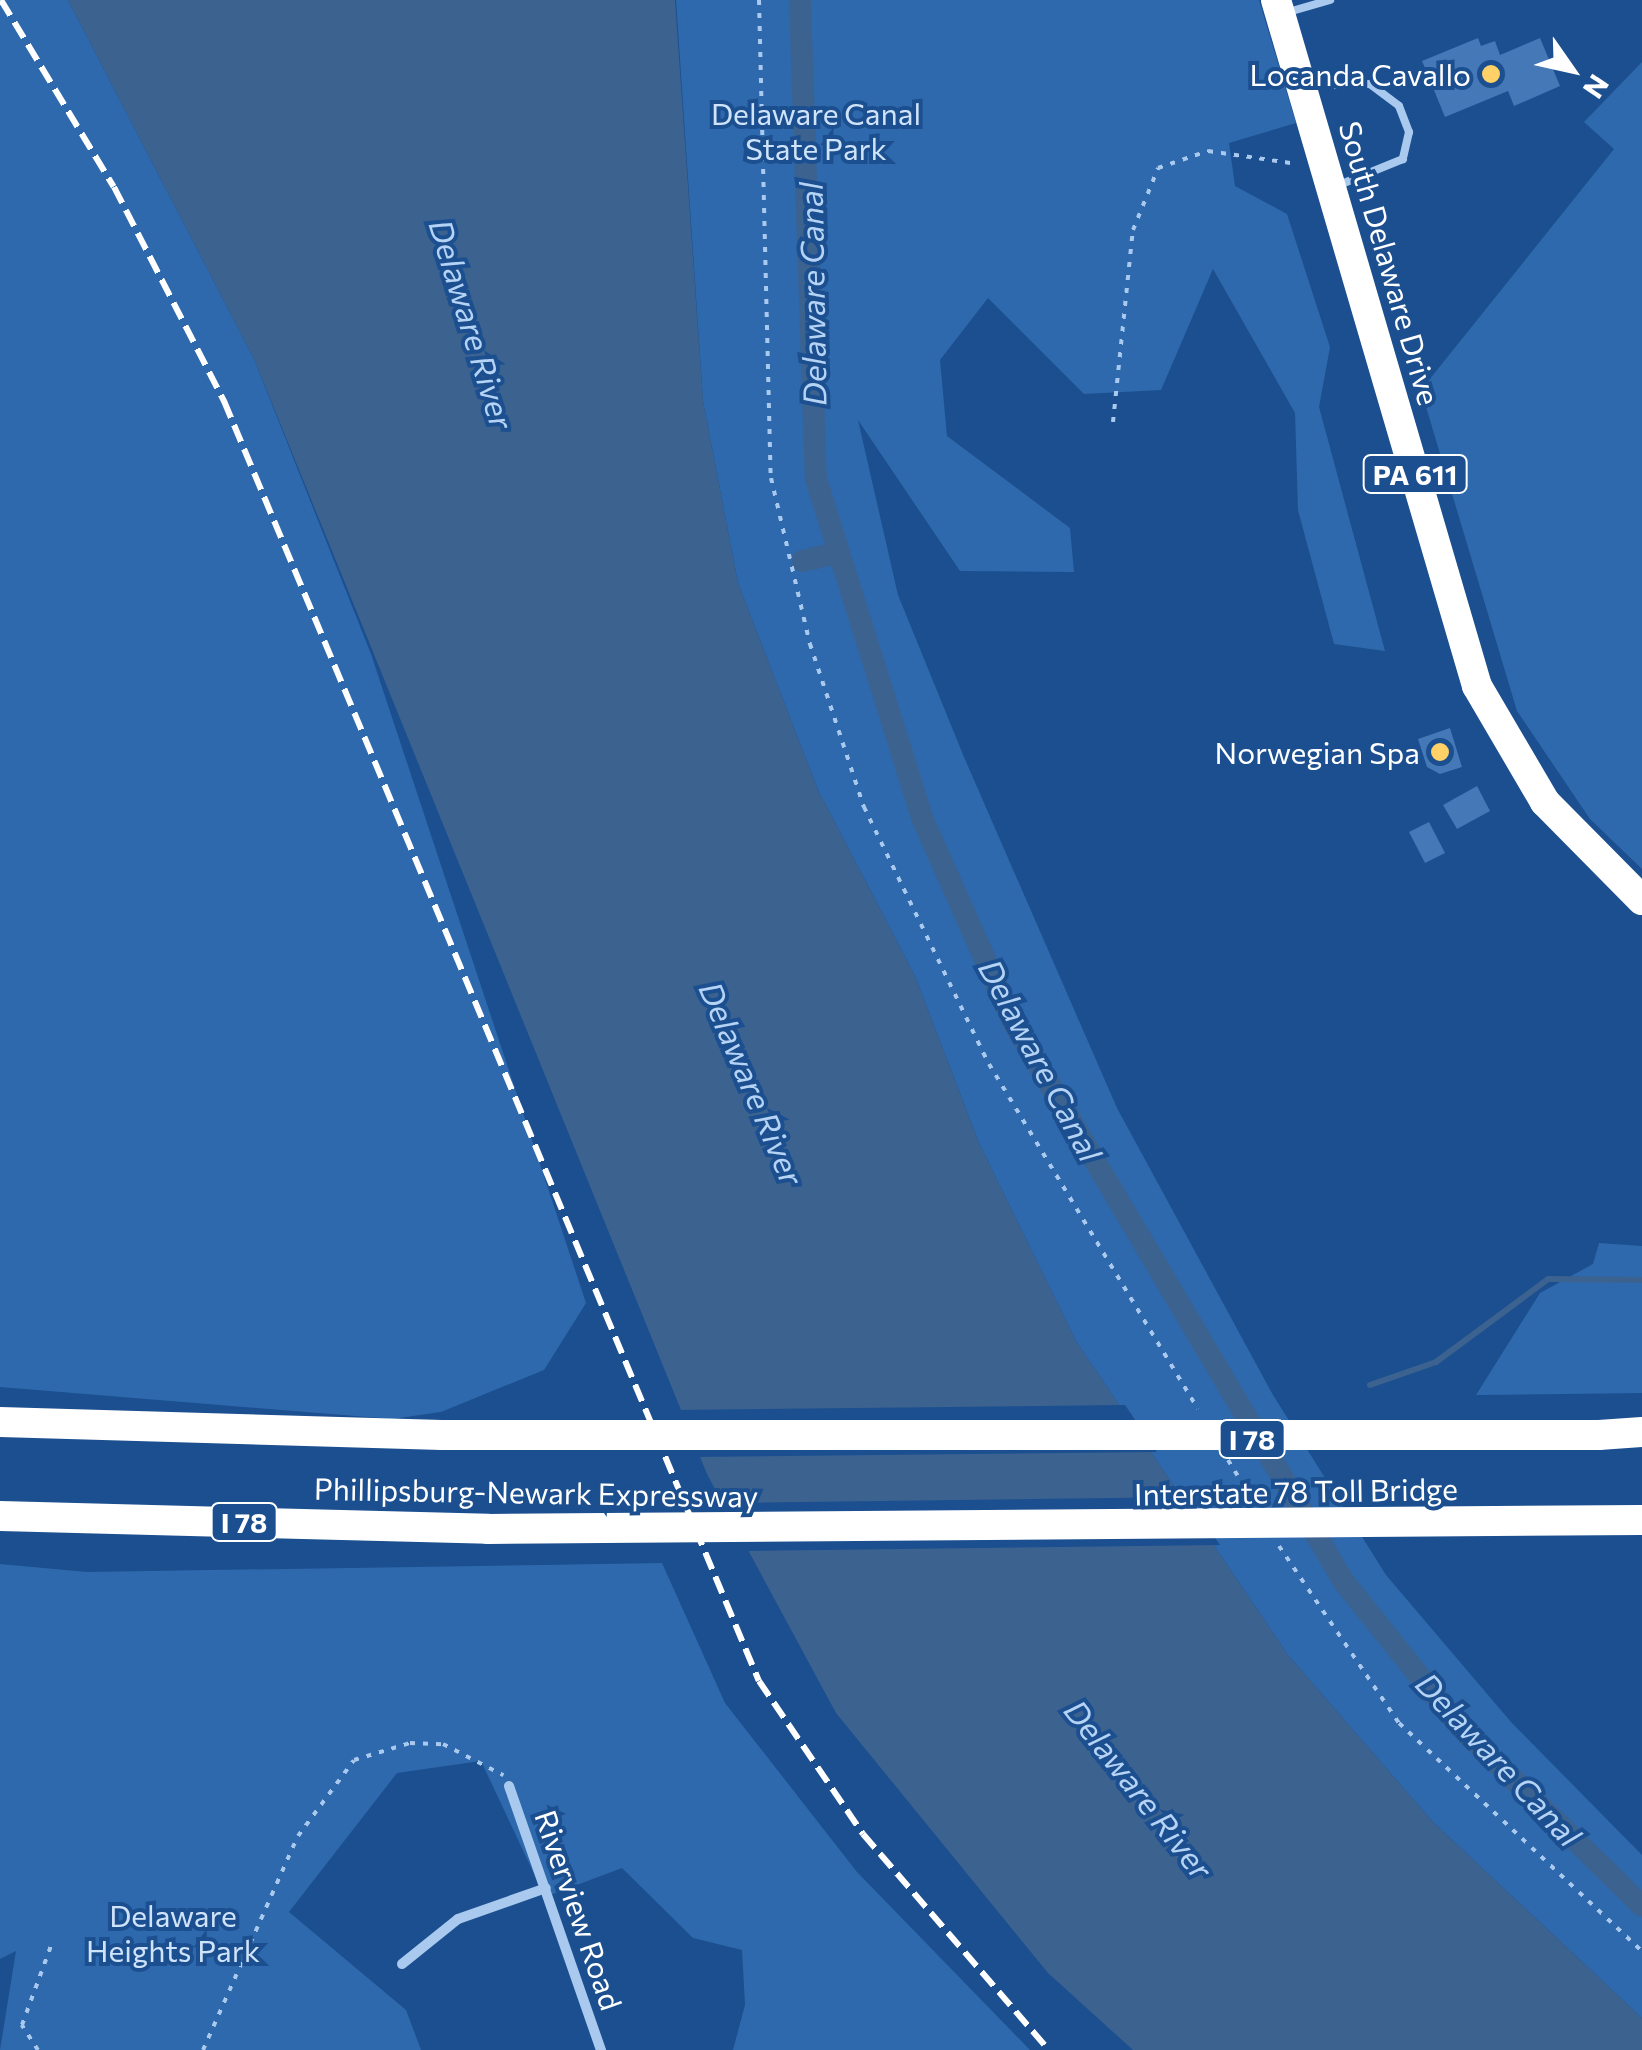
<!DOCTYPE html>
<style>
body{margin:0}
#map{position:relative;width:1642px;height:2050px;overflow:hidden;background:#1b4f8f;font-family:Commissioner,sans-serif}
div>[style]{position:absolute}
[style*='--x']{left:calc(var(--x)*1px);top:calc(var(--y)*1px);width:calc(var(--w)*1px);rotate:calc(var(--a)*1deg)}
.green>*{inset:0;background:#2e69ad}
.water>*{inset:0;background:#3c6290}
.pier>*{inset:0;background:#1b4f8f}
.stream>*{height:6px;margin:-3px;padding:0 3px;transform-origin:3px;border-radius:3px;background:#3c6290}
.canal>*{height:22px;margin:-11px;padding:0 11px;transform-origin:11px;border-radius:11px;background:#3c6290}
.building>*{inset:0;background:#4478b7}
.path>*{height:4px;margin-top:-2px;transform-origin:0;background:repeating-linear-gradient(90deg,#a9c9ee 0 5px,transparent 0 13px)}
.lane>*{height:8px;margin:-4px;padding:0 4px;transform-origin:4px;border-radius:4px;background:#a9c9ee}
.street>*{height:10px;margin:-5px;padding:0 5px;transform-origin:5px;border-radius:5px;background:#a9c9ee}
.highway>*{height:30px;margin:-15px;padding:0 15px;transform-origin:15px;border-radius:15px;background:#fff}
.rail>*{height:6px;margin-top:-3px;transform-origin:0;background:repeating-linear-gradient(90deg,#fff 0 18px,transparent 0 26px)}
.highway-bridge>*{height:30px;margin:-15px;padding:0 15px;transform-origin:15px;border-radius:15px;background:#fff}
.dots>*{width:28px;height:28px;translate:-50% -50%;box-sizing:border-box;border:5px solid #1b4f8f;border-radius:50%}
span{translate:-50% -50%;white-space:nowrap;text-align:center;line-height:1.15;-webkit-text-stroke:8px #1b4f8f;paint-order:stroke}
.shield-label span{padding:2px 8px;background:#1b4f8f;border:2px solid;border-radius:8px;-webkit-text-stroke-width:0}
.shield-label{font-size:28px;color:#fff;font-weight:700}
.poi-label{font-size:30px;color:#fff}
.right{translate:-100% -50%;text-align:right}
.park-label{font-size:30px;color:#cfe3fa}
.street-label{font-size:30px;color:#fff}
.water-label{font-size:32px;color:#b5d3f5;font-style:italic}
.north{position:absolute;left:1522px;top:20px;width:100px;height:100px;-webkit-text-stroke:8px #1b4f8f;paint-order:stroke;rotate:124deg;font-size:28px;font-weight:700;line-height:40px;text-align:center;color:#fff}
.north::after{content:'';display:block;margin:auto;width:35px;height:45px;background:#fff;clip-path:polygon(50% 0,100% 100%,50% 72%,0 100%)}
</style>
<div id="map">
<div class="green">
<div style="clip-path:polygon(0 0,68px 0,254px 359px,371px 654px,586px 1303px,544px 1370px,441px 1412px,392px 1419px,0 1387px)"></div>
<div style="clip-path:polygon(676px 0,1259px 0,1296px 123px,1229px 143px,1235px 186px,1287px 214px,1330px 347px,1319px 407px,1385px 651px,1334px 644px,1298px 510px,1295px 413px,1213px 269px,1161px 390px,1084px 394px,988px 298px,940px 360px,947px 436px,1070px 528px,1074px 572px,960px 571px,858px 420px,898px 595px,964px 757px,1117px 1108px,1273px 1395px,1386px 1575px,1511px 1722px,1642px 1855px,1642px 2018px,1433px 1822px,1288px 1655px,1076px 1341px,979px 1143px,915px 976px,818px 790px,738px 583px,703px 401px)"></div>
<div style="clip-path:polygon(1642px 62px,1642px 869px,1590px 819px,1517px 711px,1421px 390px,1614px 149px,1584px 122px)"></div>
<div style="clip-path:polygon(1599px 1243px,1642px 1246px,1642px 1393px,1476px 1395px,1540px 1293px,1593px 1264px)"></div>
<div style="clip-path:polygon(662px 1563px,725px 1703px,857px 1872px,1030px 2050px,733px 2050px,745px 2005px,742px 1950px,693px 1938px,622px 1868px,545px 1897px,481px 1761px,397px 1773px,289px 1912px,406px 2010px,421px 2050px,0 2050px,16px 1951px,0 1959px,0 1564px,87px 1572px)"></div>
</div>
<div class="water">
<div style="clip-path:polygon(68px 0,675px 0,703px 401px,738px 583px,818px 790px,915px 976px,979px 1143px,1076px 1341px,1288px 1655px,1433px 1822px,1642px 2018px,1642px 2050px,1133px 2050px,1048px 1973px,836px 1713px,707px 1474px,254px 359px)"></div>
</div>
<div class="pier">
<div style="clip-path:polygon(1125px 1405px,1157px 1452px,695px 1457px,675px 1410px)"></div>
<div style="clip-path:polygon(1187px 1497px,1220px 1545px,743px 1551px,717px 1503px)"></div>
</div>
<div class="stream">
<div style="--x:1370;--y:1385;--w:70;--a:-19.2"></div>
<div style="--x:1436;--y:1362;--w:139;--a:-36.5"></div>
<div style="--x:1548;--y:1279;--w:94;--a:0.6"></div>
</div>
<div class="canal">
<div style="--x:800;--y:0;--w:479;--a:88.1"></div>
<div style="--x:816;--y:479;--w:357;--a:72.6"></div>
<div style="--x:923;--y:820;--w:223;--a:66"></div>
<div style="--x:1014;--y:1024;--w:648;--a:59.4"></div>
<div style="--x:1344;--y:1582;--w:186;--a:51.3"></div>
<div style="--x:1460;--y:1727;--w:255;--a:44.5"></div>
<div style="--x:803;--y:561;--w:32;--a:-14"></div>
</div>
<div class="building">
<div style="clip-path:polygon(1478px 38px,1481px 46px,1495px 41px,1500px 55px,1540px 38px,1560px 86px,1514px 106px,1508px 91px,1445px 117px,1422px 61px)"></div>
<div style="clip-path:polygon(1450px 728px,1462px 767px,1440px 774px,1427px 767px,1418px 739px)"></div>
<div style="clip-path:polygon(1477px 786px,1490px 811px,1457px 829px,1443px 805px)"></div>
<div style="clip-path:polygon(1429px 822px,1445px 853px,1425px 863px,1409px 832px)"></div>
</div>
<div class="path">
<div style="--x:759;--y:0;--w:478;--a:88.6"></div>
<div style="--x:771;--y:478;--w:171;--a:76.8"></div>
<div style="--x:810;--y:644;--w:172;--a:71.7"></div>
<div style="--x:864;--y:807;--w:286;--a:64.1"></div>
<div style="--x:989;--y:1064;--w:403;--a:58.8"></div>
<div style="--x:1113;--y:422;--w:193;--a:-84.1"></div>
<div style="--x:1133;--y:230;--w:67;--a:-68"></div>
<div style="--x:1158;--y:168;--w:53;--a:-18.8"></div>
<div style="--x:1208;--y:151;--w:90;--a:8.3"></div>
<div style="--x:1228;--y:1460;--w:46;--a:58.4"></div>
<div style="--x:1279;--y:1546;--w:214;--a:55.9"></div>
<div style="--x:1399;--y:1723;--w:333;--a:43.2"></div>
<div style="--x:38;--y:2050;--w:30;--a:-123"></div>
<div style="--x:22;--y:2025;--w:87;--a:-69.9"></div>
<div style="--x:203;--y:2050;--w:234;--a:-66.1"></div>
<div style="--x:298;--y:1836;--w:94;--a:-53.6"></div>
<div style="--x:354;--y:1760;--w:59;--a:-16.9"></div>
<div style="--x:410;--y:1743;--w:33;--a:2"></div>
<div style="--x:443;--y:1744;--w:68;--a:27.3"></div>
</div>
<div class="lane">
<div style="--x:1285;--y:13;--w:47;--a:-16.1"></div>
<div style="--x:1307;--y:86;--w:63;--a:-1.8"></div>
<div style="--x:1370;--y:84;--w:36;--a:37"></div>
<div style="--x:1399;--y:106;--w:28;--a:69"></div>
<div style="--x:1409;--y:132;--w:28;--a:103"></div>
<div style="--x:1403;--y:159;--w:69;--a:157.9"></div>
</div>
<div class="street">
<div style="--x:509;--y:1786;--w:280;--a:70.8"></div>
<div style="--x:402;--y:1964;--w:72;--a:-38.8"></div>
<div style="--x:458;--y:1919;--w:93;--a:-19.4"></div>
</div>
<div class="highway">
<div style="--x:1276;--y:0;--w:715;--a:73.67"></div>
<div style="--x:1477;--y:686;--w:134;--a:59.6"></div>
<div style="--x:1545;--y:802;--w:138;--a:45.3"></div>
<div style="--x:0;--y:1422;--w:442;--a:1.7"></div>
<div style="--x:1599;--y:1435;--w:43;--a:-4"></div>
<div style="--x:0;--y:1516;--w:488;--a:1.5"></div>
</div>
<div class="rail">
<div style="--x:1;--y:0;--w:218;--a:58.9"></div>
<div style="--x:114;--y:187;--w:241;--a:62.8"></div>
<div style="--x:224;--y:401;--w:1387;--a:67.32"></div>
<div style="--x:759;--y:1681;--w:185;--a:55.8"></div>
<div style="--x:863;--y:1834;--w:285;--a:49.3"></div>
</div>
<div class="highway-bridge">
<div style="--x:442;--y:1435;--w:1157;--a:0"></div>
<div style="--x:488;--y:1529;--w:1154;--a:-0.45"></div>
</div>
<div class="dots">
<div style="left:1491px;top:74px;background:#ffd166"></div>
<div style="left:1440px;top:752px;background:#ffd166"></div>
</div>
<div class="shield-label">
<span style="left:1415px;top:474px">PA 611</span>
<span style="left:1252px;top:1439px">I 78</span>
<span style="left:244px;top:1522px">I 78</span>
</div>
<div class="poi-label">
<span class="right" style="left:1471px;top:74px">Locanda Cavallo</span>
<span class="right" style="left:1420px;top:752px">Norwegian Spa</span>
</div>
<div class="park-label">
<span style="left:816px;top:130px">Delaware Canal<br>State Park</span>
<span style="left:173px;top:1932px">Delaware<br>Heights Park</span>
</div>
<div class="street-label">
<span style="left:1390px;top:263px;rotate:74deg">South Delaware Drive</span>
<span style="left:1296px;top:1491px;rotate:-1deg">Interstate 78 Toll Bridge</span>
<span style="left:536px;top:1492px;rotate:1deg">Phillipsburg-Newark Expressway</span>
<span style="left:579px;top:1910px;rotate:71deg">Riverview Road</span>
</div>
<div class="water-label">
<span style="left:812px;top:294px;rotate:-91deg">Delaware Canal</span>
<span style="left:472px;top:324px;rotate:73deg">Delaware River</span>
<span style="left:1041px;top:1060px;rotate:62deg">Delaware Canal</span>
<span style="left:752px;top:1083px;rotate:67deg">Delaware River</span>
<span style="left:1499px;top:1759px;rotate:47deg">Delaware Canal</span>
<span style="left:1139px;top:1789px;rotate:52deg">Delaware River</span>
</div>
<div class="north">N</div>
</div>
